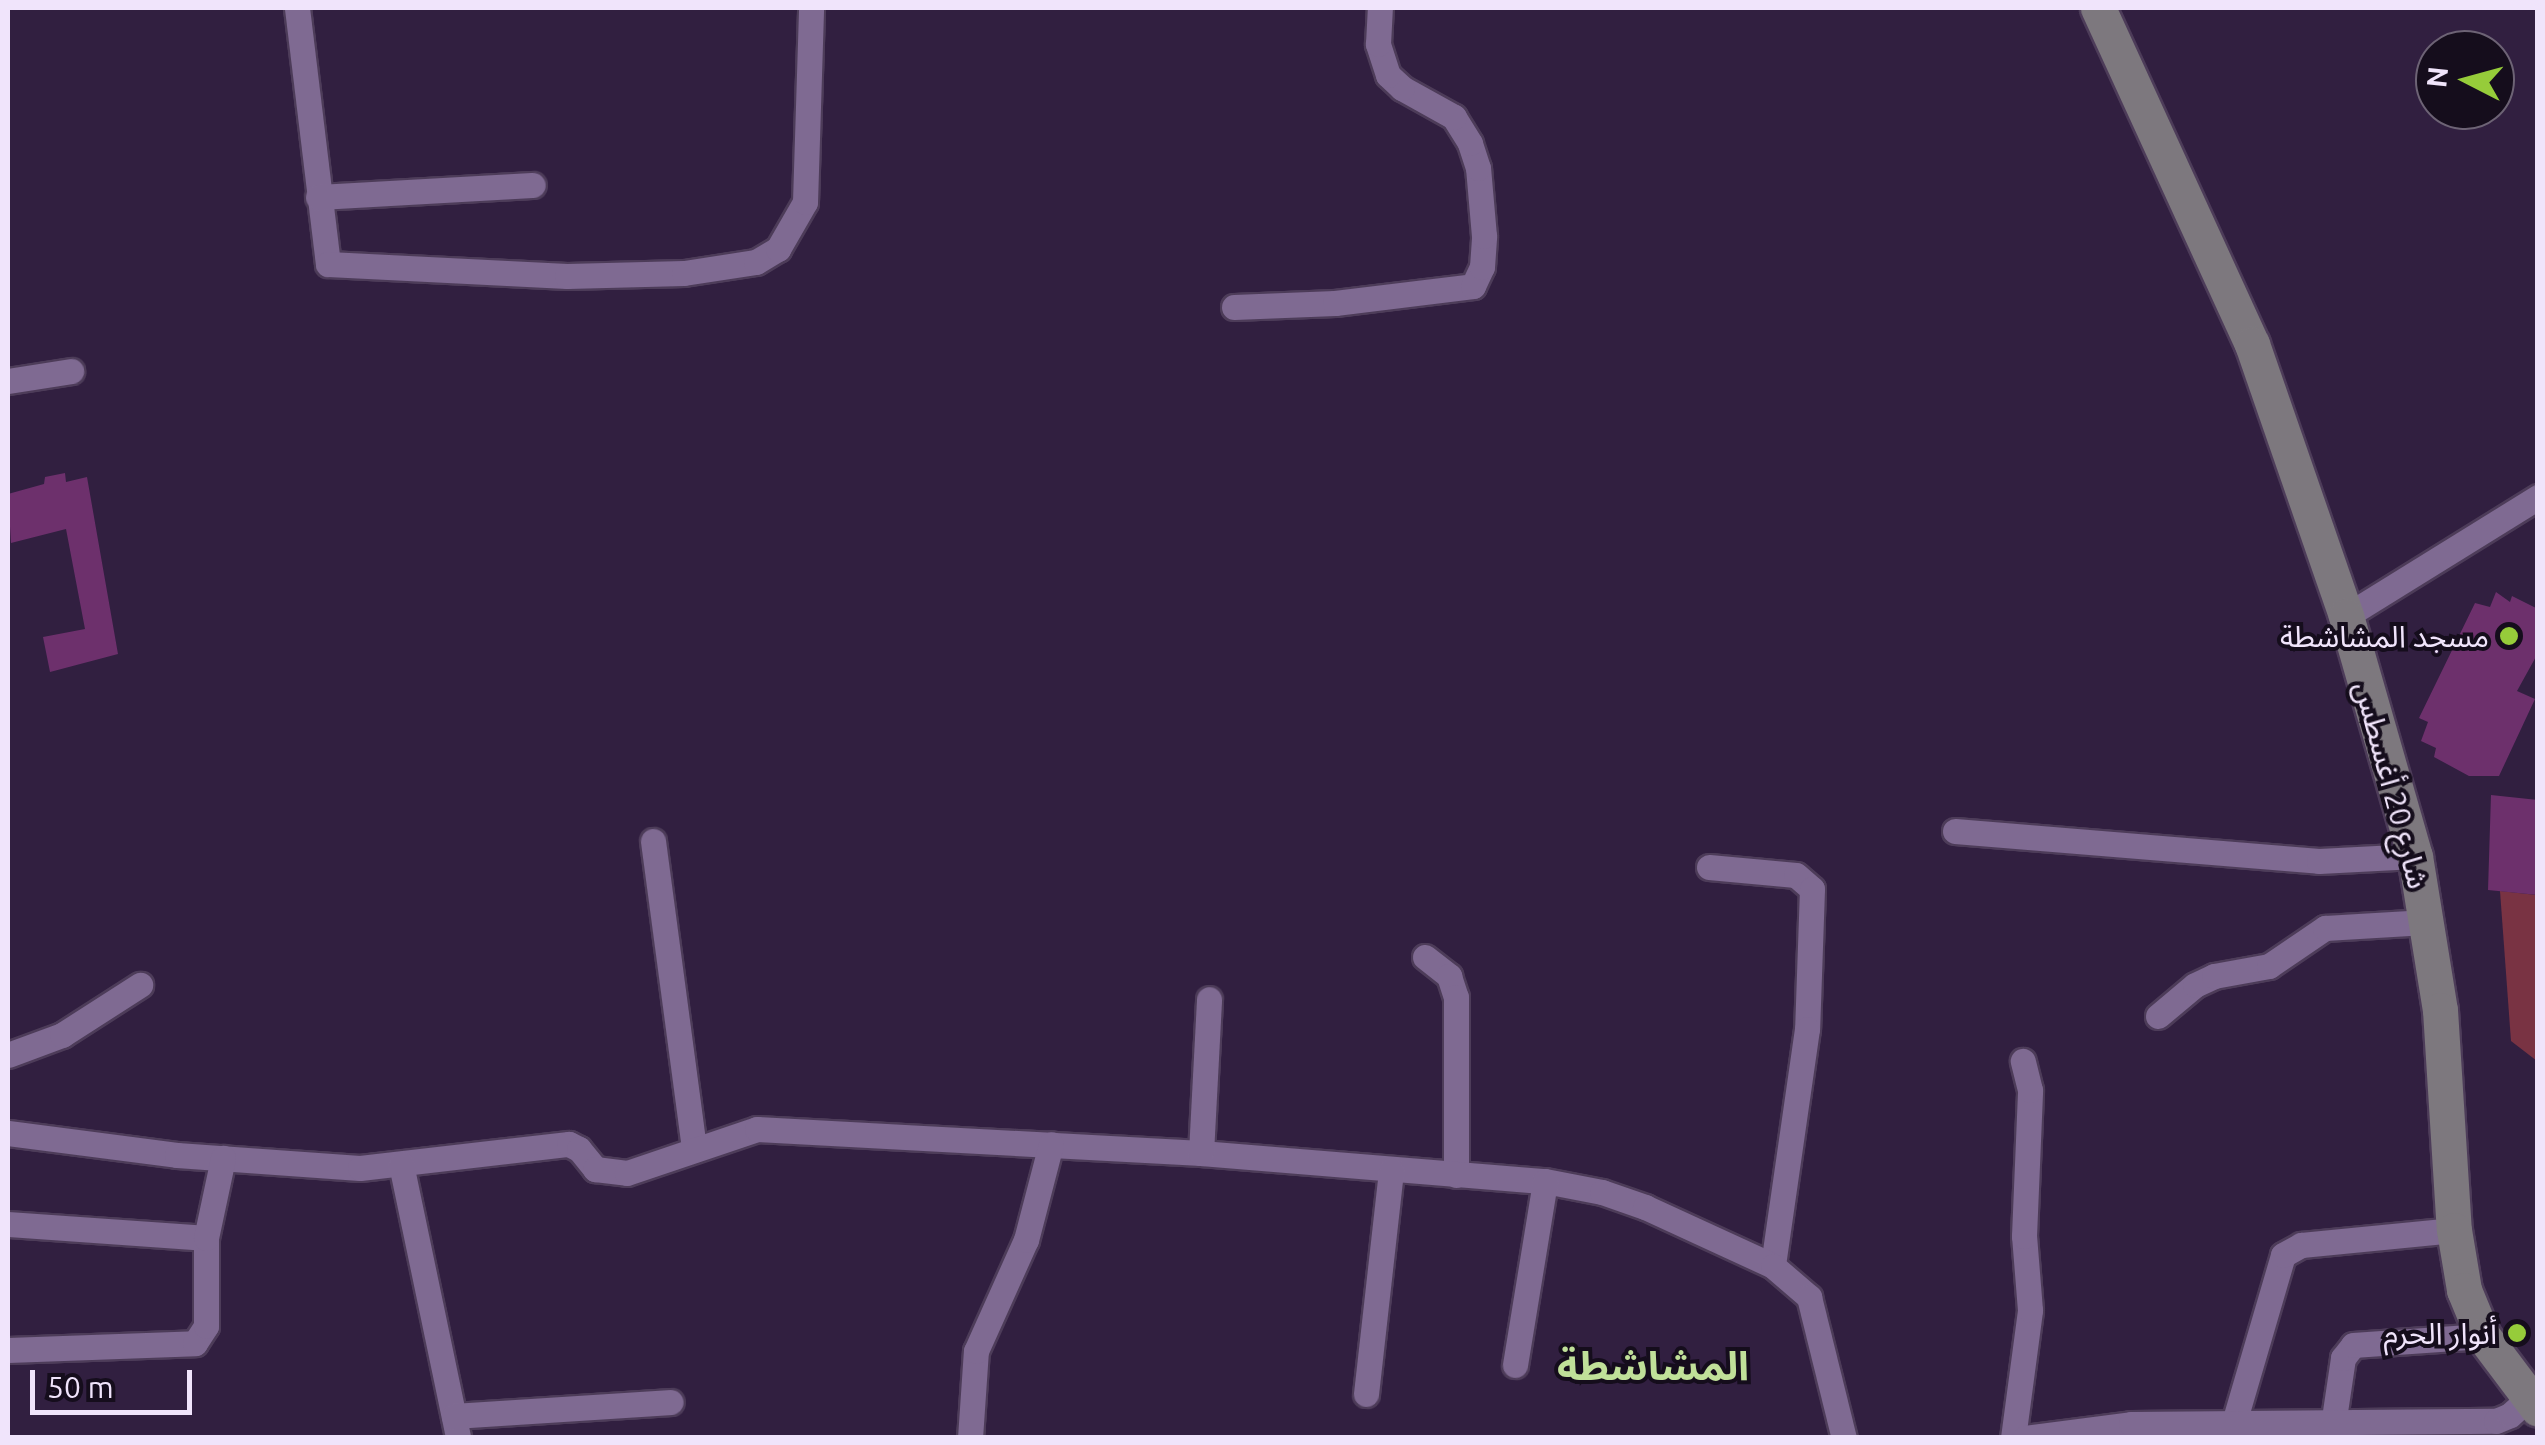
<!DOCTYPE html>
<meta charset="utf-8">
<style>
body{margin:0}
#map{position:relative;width:2545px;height:1445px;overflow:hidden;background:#311f40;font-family:Ubuntu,"Noto Sans Arabic",sans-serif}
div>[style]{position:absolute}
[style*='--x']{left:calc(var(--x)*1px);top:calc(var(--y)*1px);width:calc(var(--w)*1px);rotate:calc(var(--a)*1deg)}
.green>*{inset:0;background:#793343}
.building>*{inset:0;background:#6d306c}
.roads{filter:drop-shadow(2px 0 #4d3c59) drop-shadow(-2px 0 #4d3c59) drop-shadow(0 2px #4d3c59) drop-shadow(0 -2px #4d3c59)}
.street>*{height:25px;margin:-12.5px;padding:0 12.5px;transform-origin:12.5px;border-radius:12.5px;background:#7f6a92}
.secondary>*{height:35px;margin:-17.5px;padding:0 17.5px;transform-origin:17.5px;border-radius:17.5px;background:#7d787e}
.dots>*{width:28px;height:28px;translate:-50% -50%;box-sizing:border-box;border:5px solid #150d1c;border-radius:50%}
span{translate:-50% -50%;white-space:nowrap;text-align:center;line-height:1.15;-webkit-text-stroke:8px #150d1c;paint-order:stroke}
.poi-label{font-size:30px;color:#f0e4fb}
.right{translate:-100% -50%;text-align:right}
.street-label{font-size:30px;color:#f0e4fb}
.district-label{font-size:40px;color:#c0e099;font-weight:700}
.frame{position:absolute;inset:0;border:10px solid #f0e4fb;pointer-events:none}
.north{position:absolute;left:2415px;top:30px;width:100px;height:100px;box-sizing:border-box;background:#150d1c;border:2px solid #6d6375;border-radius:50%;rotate:276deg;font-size:28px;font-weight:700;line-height:40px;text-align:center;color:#f0e4fb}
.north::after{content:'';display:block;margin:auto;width:35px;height:45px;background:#96cc3a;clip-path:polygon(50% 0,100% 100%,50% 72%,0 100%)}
.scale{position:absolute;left:30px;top:1370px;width:162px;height:45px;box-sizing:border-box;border:5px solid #f0e4fb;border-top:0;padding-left:12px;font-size:30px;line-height:35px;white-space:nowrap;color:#f0e4fb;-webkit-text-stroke:8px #150d1c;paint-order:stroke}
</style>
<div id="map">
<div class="green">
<div style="clip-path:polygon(2500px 891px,2537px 895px,2537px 1061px,2511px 1041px)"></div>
</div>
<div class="building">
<div style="clip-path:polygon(65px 473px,66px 482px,87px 477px,118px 654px,50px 672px,43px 637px,85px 629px,66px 529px,11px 543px,8px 494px,44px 484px,45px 477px)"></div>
<div style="clip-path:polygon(2496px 592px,2510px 602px,2512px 596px,2538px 609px,2538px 653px,2517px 691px,2535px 699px,2499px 776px,2469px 776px,2434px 757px,2436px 748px,2421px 741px,2428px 722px,2419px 718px,2475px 603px,2490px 607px)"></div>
<div style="clip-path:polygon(2491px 795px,2538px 800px,2538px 895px,2488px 890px)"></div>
</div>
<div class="roads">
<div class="street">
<div style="--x:297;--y:8;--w:258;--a:83.1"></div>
<div style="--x:328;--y:264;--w:239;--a:2.9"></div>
<div style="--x:567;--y:276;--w:117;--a:-1.5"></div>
<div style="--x:684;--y:273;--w:73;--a:-8.7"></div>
<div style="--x:756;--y:262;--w:26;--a:-31"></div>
<div style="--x:778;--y:249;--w:54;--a:-60.1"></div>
<div style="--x:805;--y:202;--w:194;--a:-88.2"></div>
<div style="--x:318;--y:197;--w:215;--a:-3.2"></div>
<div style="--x:1234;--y:307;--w:101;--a:-2.3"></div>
<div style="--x:1335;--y:303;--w:139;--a:-7"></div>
<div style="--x:1473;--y:286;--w:21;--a:-65"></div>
<div style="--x:1482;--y:267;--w:31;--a:-86"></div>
<div style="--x:1484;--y:236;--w:68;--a:-95"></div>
<div style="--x:1478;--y:168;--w:26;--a:-108"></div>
<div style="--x:1470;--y:143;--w:31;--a:-122"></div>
<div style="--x:1454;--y:117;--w:60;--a:-150.9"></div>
<div style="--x:1402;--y:88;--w:19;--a:-137"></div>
<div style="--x:1388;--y:75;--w:33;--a:-108"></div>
<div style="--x:1378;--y:44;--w:36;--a:-87"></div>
<div style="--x:8;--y:381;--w:64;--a:-9"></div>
<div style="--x:2346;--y:616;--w:226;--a:-31.8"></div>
<div style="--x:1955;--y:831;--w:365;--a:4.7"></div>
<div style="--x:2319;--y:861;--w:96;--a:-3"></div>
<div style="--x:653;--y:841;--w:311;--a:82.4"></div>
<div style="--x:1709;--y:867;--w:87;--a:5.3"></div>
<div style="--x:1796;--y:875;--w:21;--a:41"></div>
<div style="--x:1812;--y:889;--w:140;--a:92"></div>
<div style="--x:1807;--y:1029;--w:239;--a:98.2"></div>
<div style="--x:1425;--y:957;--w:31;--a:38"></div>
<div style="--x:1449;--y:976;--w:22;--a:72"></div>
<div style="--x:1456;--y:997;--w:178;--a:90"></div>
<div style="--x:2158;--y:1016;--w:48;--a:-40"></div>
<div style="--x:2195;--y:985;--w:21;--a:-25"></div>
<div style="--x:2214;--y:976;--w:56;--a:-10.3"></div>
<div style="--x:2269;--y:966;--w:68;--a:-34.2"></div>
<div style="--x:2325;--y:928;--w:101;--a:-3.4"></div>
<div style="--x:8;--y:1055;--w:58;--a:-20.3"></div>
<div style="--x:62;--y:1035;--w:93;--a:-32.7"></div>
<div style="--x:8;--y:1133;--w:170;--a:7.4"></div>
<div style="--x:177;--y:1155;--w:183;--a:4.1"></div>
<div style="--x:360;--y:1168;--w:210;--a:-6.6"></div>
<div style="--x:569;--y:1144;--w:11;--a:27"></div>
<div style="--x:579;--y:1149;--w:26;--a:51"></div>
<div style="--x:595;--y:1169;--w:32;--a:7"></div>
<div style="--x:627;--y:1173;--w:137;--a:-18.7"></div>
<div style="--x:757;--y:1129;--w:445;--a:3.1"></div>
<div style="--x:1201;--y:1153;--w:345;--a:4.7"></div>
<div style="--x:1545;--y:1181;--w:58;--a:10.9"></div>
<div style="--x:1602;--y:1192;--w:46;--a:19.2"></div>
<div style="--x:1645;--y:1207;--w:141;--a:24.7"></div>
<div style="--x:1773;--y:1266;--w:48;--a:40.7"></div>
<div style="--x:1809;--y:1297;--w:145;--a:76.1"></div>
<div style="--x:1201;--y:1153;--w:154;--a:-87"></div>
<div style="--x:401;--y:1164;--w:280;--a:78.2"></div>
<div style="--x:8;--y:1224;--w:198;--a:4"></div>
<div style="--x:8;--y:1350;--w:187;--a:-2.1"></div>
<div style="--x:195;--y:1343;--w:20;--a:-57"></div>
<div style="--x:206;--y:1326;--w:88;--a:-90"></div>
<div style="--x:206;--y:1238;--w:82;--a:-78"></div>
<div style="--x:1515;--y:1365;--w:186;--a:-80.7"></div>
<div style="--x:1366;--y:1394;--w:225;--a:-83.6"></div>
<div style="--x:454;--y:1416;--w:217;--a:-3.7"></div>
<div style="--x:2333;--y:1425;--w:68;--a:-81.5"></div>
<div style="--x:2343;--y:1358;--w:16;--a:-52"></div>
<div style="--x:2353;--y:1345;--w:130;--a:-4"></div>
<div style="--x:2233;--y:1426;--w:178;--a:-73.7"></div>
<div style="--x:2283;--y:1255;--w:21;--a:-29"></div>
<div style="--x:2301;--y:1245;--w:154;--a:-5.6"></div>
<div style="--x:970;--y:1438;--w:87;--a:-86.1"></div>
<div style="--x:976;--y:1351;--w:122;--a:-65.8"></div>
<div style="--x:1026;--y:1240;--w:99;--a:-75.4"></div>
<div style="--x:2013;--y:1438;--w:129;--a:-82.4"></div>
<div style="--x:2030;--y:1310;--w:74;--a:-94.6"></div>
<div style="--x:2024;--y:1236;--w:146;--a:-87.6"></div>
<div style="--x:2030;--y:1090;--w:30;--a:-104"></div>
<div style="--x:2025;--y:1438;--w:107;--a:-7.5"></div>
<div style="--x:2131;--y:1424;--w:365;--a:-0.5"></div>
<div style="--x:2496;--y:1421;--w:15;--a:-23"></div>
<div style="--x:2510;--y:1415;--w:38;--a:-42"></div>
</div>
<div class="secondary">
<div style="--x:2098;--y:8;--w:370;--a:65.4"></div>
<div style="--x:2252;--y:344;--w:288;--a:70.9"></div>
<div style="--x:2346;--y:616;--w:250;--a:74"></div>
<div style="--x:2415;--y:856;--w:156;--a:80.8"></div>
<div style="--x:2440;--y:1010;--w:220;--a:86.4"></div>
<div style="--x:2454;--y:1230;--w:61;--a:80.5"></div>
<div style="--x:2464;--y:1290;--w:50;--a:67.6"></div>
<div style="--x:2483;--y:1336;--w:91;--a:53"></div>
</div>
</div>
<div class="dots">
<div style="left:2509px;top:636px;background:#96cc3a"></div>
<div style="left:2517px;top:1333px;background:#96cc3a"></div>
</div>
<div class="poi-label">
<span class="right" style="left:2489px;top:636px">مسجد المشاشطة</span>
<span class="right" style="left:2497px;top:1333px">أنوار الحرم</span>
</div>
<div class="street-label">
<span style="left:2392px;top:785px;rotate:75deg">شارع 20 أغسطس</span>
</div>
<div class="district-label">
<span style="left:1653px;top:1366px">المشاشطة</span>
</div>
<div class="frame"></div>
<div class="north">N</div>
<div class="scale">50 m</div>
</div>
